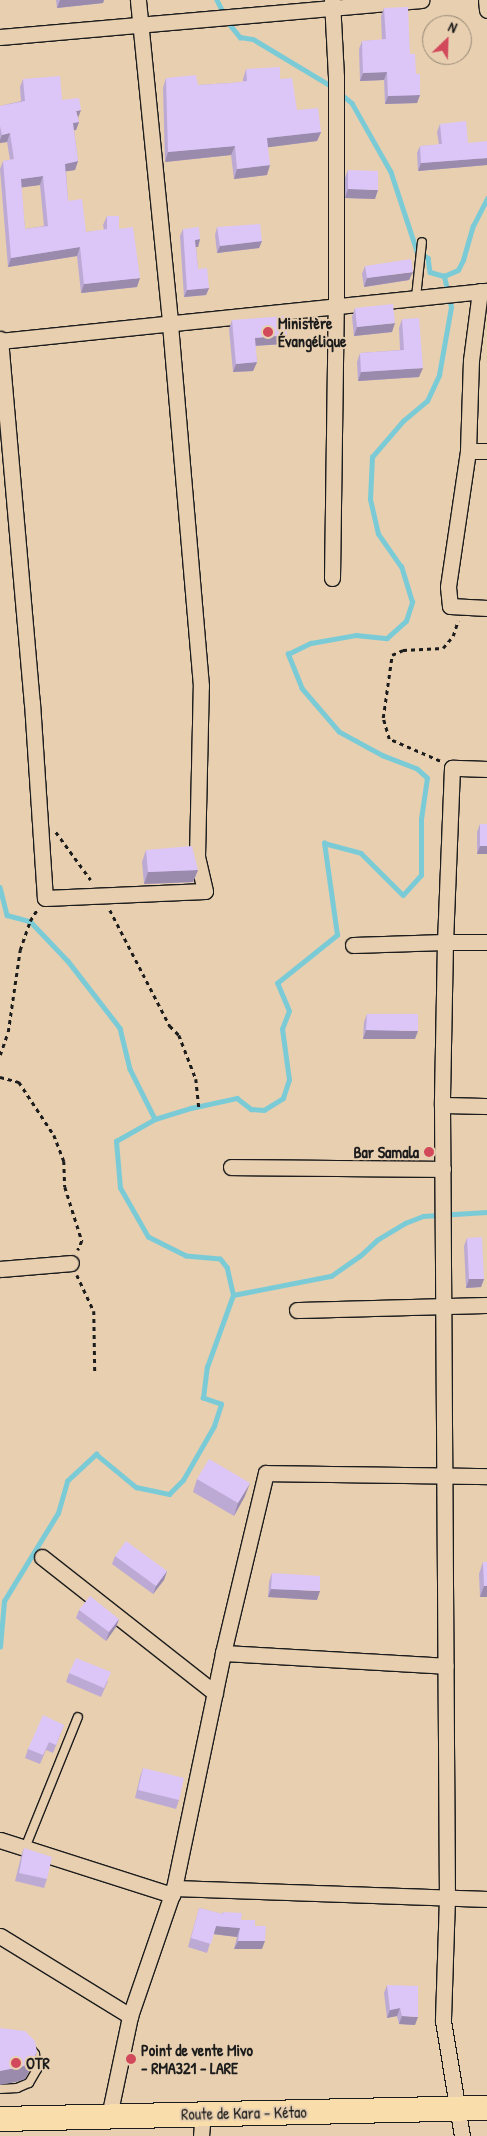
<!DOCTYPE html>
<meta charset="utf-8">
<style>
body{margin:0}
#map{position:relative;width:487px;height:2136px;overflow:hidden;background:#e7cfb0;font-family:"Patrick Hand",sans-serif}
div>[style]{position:absolute}
[style*='--x']{left:calc(var(--x)*1px);top:calc(var(--y)*1px);width:calc(var(--w)*1px);rotate:calc(var(--a)*1deg)}
.stream>*{height:4.5px;margin:-2.25px;padding:0 2.25px;transform-origin:2.25px;border-radius:2.25px;background:#7bcbd7}
.path>*{height:2.5px;margin-top:-1.25px;transform-origin:0;background:repeating-linear-gradient(90deg,#1c1c1c 0 4px,transparent 0 8px)}
.roads{filter:drop-shadow(1px 0 #1c1c1c) drop-shadow(-1px 0 #1c1c1c) drop-shadow(0 1px #1c1c1c) drop-shadow(0 -1px #1c1c1c)}
.lane>*{height:8px;margin:-4px;padding:0 4px;transform-origin:4px;border-radius:4px;background:#e7cfb0}
.street>*{height:15px;margin:-7.5px;padding:0 7.5px;transform-origin:7.5px;border-radius:7.5px;background:#e7cfb0}
.primary>*{height:24px;margin:-12px;padding:0 12px;transform-origin:12px;border-radius:12px;background:#f9ddab}
.wall>*{inset:0;background:#bdaad4}
.shaded-wall>*{inset:0;background:#9a8bad}
.building>*{inset:0;background:#dcc6f7}
.dots>*{width:14px;height:14px;translate:-50% -50%;box-sizing:border-box;border:2px solid #e7cfb0;border-radius:50%}
span{translate:-50% -50%;white-space:nowrap;text-align:center;line-height:1.15;-webkit-text-stroke:4px #e7cfb0;paint-order:stroke}
.poi-label{font-size:16px;color:#1c1c1c;font-weight:700}
.left{translate:0 -50%;text-align:left}
.right{translate:-100% -50%;text-align:right}
.street-label{font-size:16px;color:#1c1c1c}
.north{position:absolute;left:422px;top:15px;width:50px;height:50px;box-sizing:border-box;background:#e7cfb0;border:1px solid #968775;border-radius:50%;rotate:24deg;font-size:14px;font-weight:700;line-height:20px;text-align:center;color:#1c1c1c}
.north::after{content:'';display:block;margin:auto;width:18px;height:22px;background:#d1495b;clip-path:polygon(50% 0,100% 100%,50% 72%,0 100%)}
</style>
<div id="map">
<div class="stream">
<div style="--x:217;--y:0;--w:16;--a:63"></div>
<div style="--x:227;--y:21;--w:21;--a:51"></div>
<div style="--x:240;--y:37;--w:13;--a:9"></div>
<div style="--x:253;--y:39;--w:93;--a:31"></div>
<div style="--x:341;--y:94;--w:14;--a:39"></div>
<div style="--x:352;--y:103;--w:79;--a:60.5"></div>
<div style="--x:391;--y:172;--w:83;--a:71.8"></div>
<div style="--x:417;--y:251;--w:13;--a:32"></div>
<div style="--x:428;--y:258;--w:14;--a:82"></div>
<div style="--x:430;--y:272;--w:15;--a:16"></div>
<div style="--x:444;--y:276;--w:15;--a:-23"></div>
<div style="--x:458;--y:270;--w:11;--a:-63"></div>
<div style="--x:463;--y:260;--w:35;--a:-74"></div>
<div style="--x:473;--y:226;--w:31;--a:-63"></div>
<div style="--x:0;--y:887;--w:29;--a:76"></div>
<div style="--x:7;--y:915;--w:24;--a:15"></div>
<div style="--x:30;--y:921;--w:55;--a:46.5"></div>
<div style="--x:68;--y:961;--w:85;--a:52.2"></div>
<div style="--x:120;--y:1028;--w:42;--a:76.3"></div>
<div style="--x:130;--y:1069;--w:56;--a:63.4"></div>
<div style="--x:233;--y:1295;--w:100;--a:-11"></div>
<div style="--x:331;--y:1276;--w:35;--a:-35"></div>
<div style="--x:360;--y:1256;--w:23;--a:-43"></div>
<div style="--x:377;--y:1240;--w:33;--a:-31"></div>
<div style="--x:405;--y:1223;--w:19;--a:-21"></div>
<div style="--x:423;--y:1216;--w:64;--a:-3.6"></div>
<div style="--x:0;--y:1647;--w:46;--a:-85"></div>
<div style="--x:4;--y:1601;--w:103;--a:-58.5"></div>
<div style="--x:58;--y:1513;--w:33;--a:-74"></div>
<div style="--x:67;--y:1481;--w:40;--a:-43"></div>
<div style="--x:96;--y:1454;--w:52;--a:39.5"></div>
<div style="--x:136;--y:1487;--w:34;--a:12"></div>
<div style="--x:169;--y:1494;--w:20;--a:-45"></div>
<div style="--x:183;--y:1480;--w:62;--a:-60.1"></div>
<div style="--x:214;--y:1426;--w:23;--a:-72"></div>
<div style="--x:221;--y:1404;--w:19;--a:-162"></div>
<div style="--x:203;--y:1398;--w:31;--a:-83"></div>
<div style="--x:207;--y:1367;--w:77;--a:-70.1"></div>
<div style="--x:233;--y:1295;--w:28;--a:-103"></div>
<div style="--x:227;--y:1268;--w:11;--a:-128"></div>
<div style="--x:220;--y:1259;--w:34;--a:-175"></div>
<div style="--x:186;--y:1256;--w:42;--a:-153.4"></div>
<div style="--x:148;--y:1237;--w:56;--a:-119.7"></div>
<div style="--x:120;--y:1188;--w:47;--a:-94.9"></div>
<div style="--x:116;--y:1141;--w:45;--a:-29.4"></div>
<div style="--x:155;--y:1119;--w:38;--a:-17"></div>
<div style="--x:191;--y:1108;--w:47;--a:-12.3"></div>
<div style="--x:237;--y:1098;--w:18;--a:38"></div>
<div style="--x:251;--y:1109;--w:13;--a:4"></div>
<div style="--x:264;--y:1110;--w:22;--a:-32"></div>
<div style="--x:283;--y:1098;--w:19;--a:-72"></div>
<div style="--x:289;--y:1080;--w:51;--a:-97.8"></div>
<div style="--x:282;--y:1029;--w:19;--a:-69"></div>
<div style="--x:289;--y:1011;--w:30;--a:-113"></div>
<div style="--x:277;--y:983;--w:77;--a:-38.7"></div>
<div style="--x:337;--y:935;--w:93;--a:-98"></div>
<div style="--x:324;--y:843;--w:38;--a:15"></div>
<div style="--x:361;--y:853;--w:59;--a:45"></div>
<div style="--x:403;--y:895;--w:27;--a:-48"></div>
<div style="--x:421;--y:875;--w:56;--a:-90"></div>
<div style="--x:421;--y:819;--w:41;--a:-81.7"></div>
<div style="--x:427;--y:778;--w:13;--a:-138"></div>
<div style="--x:417;--y:769;--w:36;--a:-159"></div>
<div style="--x:383;--y:756;--w:50;--a:-151.4"></div>
<div style="--x:339;--y:732;--w:57;--a:-130.7"></div>
<div style="--x:302;--y:689;--w:38;--a:-112"></div>
<div style="--x:288;--y:654;--w:25;--a:-26"></div>
<div style="--x:311;--y:643;--w:46;--a:-10.1"></div>
<div style="--x:356;--y:635;--w:31;--a:6"></div>
<div style="--x:387;--y:638;--w:25;--a:-42"></div>
<div style="--x:406;--y:621;--w:20;--a:-72"></div>
<div style="--x:412;--y:602;--w:37;--a:-107"></div>
<div style="--x:401;--y:567;--w:40;--a:-124.9"></div>
<div style="--x:378;--y:534;--w:36;--a:-103"></div>
<div style="--x:370;--y:499;--w:42;--a:-87.3"></div>
<div style="--x:372;--y:457;--w:48;--a:-49.3"></div>
<div style="--x:403;--y:421;--w:31;--a:-40"></div>
<div style="--x:427;--y:401;--w:29;--a:-65"></div>
<div style="--x:439;--y:375;--w:69;--a:-80"></div>
<div style="--x:451;--y:307;--w:32;--a:-103"></div>
</div>
<div class="path">
<div style="--x:440;--y:761;--w:56;--a:-156.7"></div>
<div style="--x:389;--y:739;--w:22;--a:-106"></div>
<div style="--x:383;--y:718;--w:64;--a:-81.9"></div>
<div style="--x:392;--y:655;--w:12;--a:-24"></div>
<div style="--x:403;--y:650;--w:40;--a:-2.9"></div>
<div style="--x:443;--y:648;--w:16;--a:-50"></div>
<div style="--x:453;--y:636;--w:16;--a:-72"></div>
<div style="--x:56;--y:832;--w:59;--a:53.9"></div>
<div style="--x:110;--y:910;--w:131;--a:62.7"></div>
<div style="--x:170;--y:1026;--w:13;--a:45"></div>
<div style="--x:179;--y:1035;--w:47;--a:68.9"></div>
<div style="--x:196;--y:1079;--w:28;--a:84"></div>
<div style="--x:0;--y:1055;--w:24;--a:-71"></div>
<div style="--x:8;--y:1032;--w:83;--a:-81.7"></div>
<div style="--x:20;--y:950;--w:31;--a:-71"></div>
<div style="--x:30;--y:921;--w:13;--a:-58"></div>
<div style="--x:0;--y:1077;--w:20;--a:15"></div>
<div style="--x:19;--y:1082;--w:64;--a:56.6"></div>
<div style="--x:54;--y:1135;--w:28;--a:69"></div>
<div style="--x:64;--y:1161;--w:26;--a:88"></div>
<div style="--x:65;--y:1187;--w:57;--a:72.5"></div>
<div style="--x:82;--y:1241;--w:10;--a:114"></div>
<div style="--x:77;--y:1275;--w:40;--a:65"></div>
<div style="--x:94;--y:1311;--w:63;--a:89.1"></div>
</div>
<div class="roads">
<div class="lane">
<div style="--x:416;--y:297;--w:55;--a:-83.8"></div>
<div style="--x:25;--y:1848;--w:141;--a:-68"></div>
<div style="--x:0;--y:2089;--w:17;--a:-3"></div>
<div style="--x:17;--y:2088;--w:13;--a:-23"></div>
<div style="--x:29;--y:2083;--w:16;--a:-60"></div>
<div style="--x:37;--y:2069;--w:15;--a:-98"></div>
<div style="--x:35;--y:2054;--w:6;--a:-129"></div>
</div>
<div class="street">
<div style="--x:486;--y:0;--w:10;--a:84"></div>
<div style="--x:0;--y:37;--w:423;--a:-5"></div>
<div style="--x:480;--y:291;--w:70;--a:97.4"></div>
<div style="--x:471;--y:360;--w:91;--a:91.9"></div>
<div style="--x:468;--y:451;--w:137;--a:98.4"></div>
<div style="--x:448;--y:587;--w:19;--a:84"></div>
<div style="--x:450;--y:606;--w:37;--a:3"></div>
<div style="--x:0;--y:339;--w:365;--a:85"></div>
<div style="--x:32;--y:703;--w:195;--a:86.2"></div>
<div style="--x:45;--y:898;--w:160;--a:-2.5"></div>
<div style="--x:205;--y:891;--w:36;--a:-103"></div>
<div style="--x:197;--y:856;--w:170;--a:-88.7"></div>
<div style="--x:201;--y:686;--w:366;--a:-94.9"></div>
<div style="--x:170;--y:321;--w:323;--a:-95.7"></div>
<div style="--x:0;--y:341;--w:490;--a:-5.9"></div>
<div style="--x:468;--y:451;--w:19;--a:0"></div>
<div style="--x:332;--y:578;--w:272;--a:-89.2"></div>
<div style="--x:336;--y:306;--w:229;--a:-90"></div>
<div style="--x:336;--y:77;--w:77;--a:-93"></div>
<div style="--x:487;--y:769;--w:35;--a:-178"></div>
<div style="--x:452;--y:768;--w:174;--a:92.3"></div>
<div style="--x:445;--y:942;--w:42;--a:0"></div>
<div style="--x:353;--y:945;--w:92;--a:-1.9"></div>
<div style="--x:445;--y:942;--w:163;--a:91.1"></div>
<div style="--x:442;--y:1105;--w:793;--a:89.64"></div>
<div style="--x:447;--y:1898;--w:123;--a:91.9"></div>
<div style="--x:443;--y:2021;--w:117;--a:80.6"></div>
<div style="--x:442;--y:1105;--w:45;--a:1.3"></div>
<div style="--x:231;--y:1167;--w:212;--a:0.5"></div>
<div style="--x:0;--y:1269;--w:71;--a:-4.8"></div>
<div style="--x:297;--y:1310;--w:190;--a:-1.5"></div>
<div style="--x:42;--y:1557;--w:220;--a:38.2"></div>
<div style="--x:223;--y:1653;--w:223;--a:3.3"></div>
<div style="--x:0;--y:1840;--w:181;--a:17.7"></div>
<div style="--x:174;--y:1888;--w:240;--a:-78.2"></div>
<div style="--x:223;--y:1653;--w:185;--a:-76.6"></div>
<div style="--x:266;--y:1473;--w:221;--a:0.8"></div>
<div style="--x:0;--y:1936;--w:153;--a:31.6"></div>
<div style="--x:109;--y:2116;--w:102;--a:-78.1"></div>
<div style="--x:130;--y:2016;--w:135;--a:-71"></div>
<div style="--x:174;--y:1888;--w:313;--a:2"></div>
<div style="--x:201;--y:2136;--w:22;--a:-85"></div>
</div>
<div class="primary">
<div style="--x:0;--y:2119;--w:487;--a:-1.3"></div>
</div>
</div>
<div class="wall">
<div style="clip-path:polygon(56px 0,104px 0,103px 3px,57px 8px)"></div>
<div style="clip-path:polygon(384px 8px,410px 54px,420px 95px,417px 103px,385px 104px,384px 80px,360px 81px,359px 49px,362px 41px,382px 40px,381px 16px)"></div>
<div style="clip-path:polygon(246px 69px,280px 79px,297px 110px,321px 132px,317px 141px,268px 147px,267px 175px,234px 179px,231px 155px,165px 162px,163px 88px,166px 78px,198px 85px,231px 83px,243px 82px,243px 79px)"></div>
<div style="clip-path:polygon(evenodd,23px 79px,62px 100px,78px 118px,79px 122px,76px 130px,74px 130px,78px 161px,75px 170px,66px 171px,68px 201px,86px 232px,104px 230px,103px 225px,107px 216px,119px 229px,137px 287px,81px 293px,77px 256px,8px 267px,0 169px,3px 161px,10px 160px,7px 142px,0 143px,0 106px,21px 101px,20px 87px,23px 79px,40px 185px,44px 226px,25px 229px,21px 187px,40px 185px)"></div>
<div style="clip-path:polygon(440px 124px,468px 143px,487px 165px,418px 171px,417px 153px,420px 146px,439px 145px,437px 132px)"></div>
<div style="clip-path:polygon(348px 170px,375px 199px,345px 198px,345px 178px)"></div>
<div style="clip-path:polygon(217px 227px,262px 241px,259px 248px,217px 253px,215px 235px)"></div>
<div style="clip-path:polygon(183px 229px,200px 239px,198px 247px,196px 247px,198px 269px,209px 288px,206px 295px,184px 297px,180px 236px)"></div>
<div style="clip-path:polygon(365px 266px,409px 280px,364px 287px,362px 274px)"></div>
<div style="clip-path:polygon(355px 308px,392px 332px,354px 336px,352px 317px)"></div>
<div style="clip-path:polygon(402px 319px,419px 377px,358px 381px,357px 362px,360px 353px,400px 350px,399px 328px)"></div>
<div style="clip-path:polygon(232px 320px,287px 335px,284px 344px,255px 346px,257px 362px,253px 371px,233px 372px,229px 329px)"></div>
<div style="clip-path:polygon(480px 824px,487px 824px,487px 854px,477px 854px,477px 832px)"></div>
<div style="clip-path:polygon(146px 850px,198px 870px,193px 882px,144px 884px,142px 862px)"></div>
<div style="clip-path:polygon(367px 1014px,415px 1039px,363px 1039px,364px 1022px)"></div>
<div style="clip-path:polygon(467px 1238px,484px 1279px,481px 1287px,466px 1288px,464px 1246px)"></div>
<div style="clip-path:polygon(197px 1479px,245px 1496px,234px 1516px,193px 1492px)"></div>
<div style="clip-path:polygon(115px 1556px,167px 1571px,164px 1580px,153px 1594px,112px 1564px)"></div>
<div style="clip-path:polygon(483px 1562px,487px 1597px,480px 1597px,479px 1574px)"></div>
<div style="clip-path:polygon(272px 1573px,317px 1600px,268px 1597px,269px 1582px)"></div>
<div style="clip-path:polygon(79px 1610px,119px 1619px,116px 1627px,106px 1641px,76px 1618px)"></div>
<div style="clip-path:polygon(69px 1673px,108px 1681px,101px 1697px,66px 1682px)"></div>
<div style="clip-path:polygon(64px 1725px,53px 1753px,46px 1750px,40px 1764px,25px 1758px,28px 1749px)"></div>
<div style="clip-path:polygon(143px 1768px,179px 1800px,176px 1809px,135px 1798px,140px 1777px)"></div>
<div style="clip-path:polygon(24px 1848px,47px 1879px,44px 1888px,15px 1881px,21px 1857px)"></div>
<div style="clip-path:polygon(199px 1908px,222px 1914px,223px 1912px,255px 1926px,262px 1949px,234px 1949px,237px 1937px,213px 1934px,207px 1953px,188px 1947px)"></div>
<div style="clip-path:polygon(387px 1985px,415px 2025px,399px 2024px,397px 2016px,387px 2018px,384px 1993px)"></div>
</div>
<div class="shaded-wall">
<div style="clip-path:polygon(60px 0,104px 0,103px 3px,57px 8px)"></div>
<div style="clip-path:polygon(387px 72px,384px 80px,360px 81px,363px 73px)"></div>
<div style="clip-path:polygon(420px 95px,417px 103px,385px 104px,388px 96px)"></div>
<div style="clip-path:polygon(81px 110px,78px 118px,76px 111px)"></div>
<div style="clip-path:polygon(79px 122px,76px 130px,70px 131px,73px 123px)"></div>
<div style="clip-path:polygon(321px 132px,317px 141px,263px 148px,267px 138px)"></div>
<div style="clip-path:polygon(10px 133px,7px 142px,0 143px,0 140px,2px 135px)"></div>
<div style="clip-path:polygon(235px 146px,231px 155px,165px 162px,168px 152px)"></div>
<div style="clip-path:polygon(487px 158px,487px 165px,418px 171px,421px 163px)"></div>
<div style="clip-path:polygon(78px 161px,75px 170px,62px 172px,65px 164px)"></div>
<div style="clip-path:polygon(270px 165px,267px 175px,234px 179px,237px 169px)"></div>
<div style="clip-path:polygon(43px 176px,40px 185px,18px 188px,21px 179px)"></div>
<div style="clip-path:polygon(348px 189px,378px 190px,375px 199px,345px 198px)"></div>
<div style="clip-path:polygon(200px 239px,198px 247px,192px 247px,195px 240px)"></div>
<div style="clip-path:polygon(262px 241px,259px 248px,217px 253px,220px 246px)"></div>
<div style="clip-path:polygon(80px 247px,77px 256px,8px 267px,11px 258px)"></div>
<div style="clip-path:polygon(413px 272px,409px 280px,364px 287px,367px 278px)"></div>
<div style="clip-path:polygon(140px 278px,137px 287px,81px 293px,84px 284px)"></div>
<div style="clip-path:polygon(209px 288px,206px 295px,184px 297px,187px 290px)"></div>
<div style="clip-path:polygon(395px 323px,392px 332px,354px 336px,357px 327px)"></div>
<div style="clip-path:polygon(287px 335px,284px 344px,251px 346px,255px 338px)"></div>
<div style="clip-path:polygon(257px 362px,253px 371px,233px 372px,236px 364px)"></div>
<div style="clip-path:polygon(423px 368px,419px 377px,358px 381px,361px 372px)"></div>
<div style="clip-path:polygon(480px 846px,487px 846px,487px 854px,477px 854px)"></div>
<div style="clip-path:polygon(198px 870px,193px 882px,144px 884px,148px 872px)"></div>
<div style="clip-path:polygon(366px 1030px,418px 1031px,415px 1039px,363px 1039px)"></div>
<div style="clip-path:polygon(469px 1279px,484px 1279px,481px 1287px,466px 1288px)"></div>
<div style="clip-path:polygon(250px 1483px,245px 1496px,234px 1516px,238px 1503px)"></div>
<div style="clip-path:polygon(167px 1571px,164px 1580px,153px 1594px,156px 1586px)"></div>
<div style="clip-path:polygon(484px 1586px,487px 1586px,487px 1597px,480px 1597px)"></div>
<div style="clip-path:polygon(271px 1589px,320px 1591px,317px 1600px,268px 1597px)"></div>
<div style="clip-path:polygon(119px 1619px,116px 1627px,106px 1641px,109px 1632px)"></div>
<div style="clip-path:polygon(216px 1926px,240px 1928px,237px 1937px,213px 1934px)"></div>
<div style="clip-path:polygon(238px 1941px,265px 1941px,262px 1949px,234px 1949px)"></div>
<div style="clip-path:polygon(400px 2008px,397px 2016px,387px 2018px,390px 2010px)"></div>
<div style="clip-path:polygon(402px 2016px,418px 2017px,415px 2025px,399px 2024px)"></div>
<div style="clip-path:polygon(37px 2052px,31px 2068px,25px 2079px,16px 2082px,0 2085px,0 2071px)"></div>
</div>
<div class="building">
<div style="clip-path:polygon(408px 7px,410px 54px,415px 54px,416px 74px,420px 74px,420px 95px,388px 96px,387px 72px,363px 73px,362px 41px,386px 39px,384px 8px)"></div>
<div style="clip-path:polygon(280px 67px,280px 79px,292px 78px,297px 110px,318px 108px,321px 132px,267px 138px,270px 165px,237px 169px,235px 146px,168px 152px,166px 78px,196px 75px,198px 85px,231px 83px,247px 81px,246px 69px)"></div>
<div style="clip-path:polygon(evenodd,60px 76px,62px 100px,79px 98px,81px 110px,76px 111px,79px 122px,73px 123px,78px 161px,65px 164px,68px 201px,82px 199px,86px 232px,107px 229px,107px 216px,119px 216px,119px 229px,133px 227px,140px 278px,84px 284px,80px 247px,11px 258px,3px 161px,14px 159px,10px 133px,2px 135px,0 126px,0 106px,25px 101px,23px 79px,60px 76px,43px 176px,48px 226px,25px 229px,21px 179px,43px 176px)"></div>
<div style="clip-path:polygon(466px 121px,468px 143px,487px 141px,487px 158px,421px 163px,420px 146px,442px 144px,440px 124px)"></div>
<div style="clip-path:polygon(348px 170px,378px 171px,378px 190px,348px 189px)"></div>
<div style="clip-path:polygon(260px 224px,262px 241px,220px 246px,217px 227px)"></div>
<div style="clip-path:polygon(199px 227px,200px 239px,195px 240px,198px 269px,207px 268px,209px 288px,187px 290px,183px 229px)"></div>
<div style="clip-path:polygon(411px 259px,413px 272px,367px 278px,365px 266px)"></div>
<div style="clip-path:polygon(393px 304px,395px 323px,357px 327px,355px 308px)"></div>
<div style="clip-path:polygon(286px 316px,287px 335px,255px 338px,257px 362px,236px 364px,232px 320px)"></div>
<div style="clip-path:polygon(419px 318px,423px 368px,361px 372px,360px 353px,404px 350px,402px 319px)"></div>
<div style="clip-path:polygon(480px 824px,487px 824px,487px 846px,480px 846px)"></div>
<div style="clip-path:polygon(192px 846px,198px 870px,148px 872px,146px 850px)"></div>
<div style="clip-path:polygon(367px 1014px,418px 1014px,418px 1031px,366px 1030px)"></div>
<div style="clip-path:polygon(482px 1237px,484px 1279px,469px 1279px,467px 1238px)"></div>
<div style="clip-path:polygon(209px 1459px,250px 1483px,238px 1503px,197px 1479px)"></div>
<div style="clip-path:polygon(126px 1541px,167px 1571px,156px 1586px,115px 1556px)"></div>
<div style="clip-path:polygon(483px 1562px,487px 1562px,487px 1586px,484px 1586px)"></div>
<div style="clip-path:polygon(272px 1573px,320px 1576px,320px 1591px,271px 1589px)"></div>
<div style="clip-path:polygon(90px 1596px,119px 1619px,109px 1632px,79px 1610px)"></div>
<div style="clip-path:polygon(76px 1658px,111px 1672px,104px 1688px,69px 1673px)"></div>
<div style="clip-path:polygon(43px 1715px,64px 1725px,56px 1745px,49px 1742px,43px 1755px,28px 1749px)"></div>
<div style="clip-path:polygon(143px 1768px,184px 1778px,179px 1800px,138px 1790px)"></div>
<div style="clip-path:polygon(24px 1848px,52px 1857px,47px 1879px,19px 1873px)"></div>
<div style="clip-path:polygon(199px 1908px,223px 1914px,223px 1912px,242px 1913px,241px 1920px,255px 1920px,255px 1926px,266px 1926px,265px 1941px,238px 1941px,240px 1928px,216px 1926px,211px 1944px,191px 1938px)"></div>
<div style="clip-path:polygon(387px 1985px,418px 1986px,418px 2017px,402px 2016px,400px 2008px,390px 2010px)"></div>
<div style="clip-path:polygon(0 2028px,25px 2031px,35px 2041px,37px 2052px,31px 2063px,21px 2067px,0 2071px)"></div>
</div>
<div class="dots">
<div style="left:268px;top:332px;background:#d1495b"></div>
<div style="left:429px;top:1152px;background:#d1495b"></div>
<div style="left:131px;top:2059px;background:#d1495b"></div>
<div style="left:16px;top:2063px;background:#d1495b"></div>
</div>
<div class="poi-label">
<span class="left" style="left:278px;top:332px">Ministère<br>Évangélique</span>
<span class="right" style="left:419px;top:1152px">Bar Samala</span>
<span class="left" style="left:141px;top:2059px">Point de vente Mivo<br>- RMA321 - LARE</span>
<span class="left" style="left:26px;top:2063px">OTR</span>
</div>
<div class="street-label">
<span style="left:244px;top:2113px;rotate:-1deg">Route de Kara - Kétao</span>
</div>
<div class="north">N</div>
</div>
